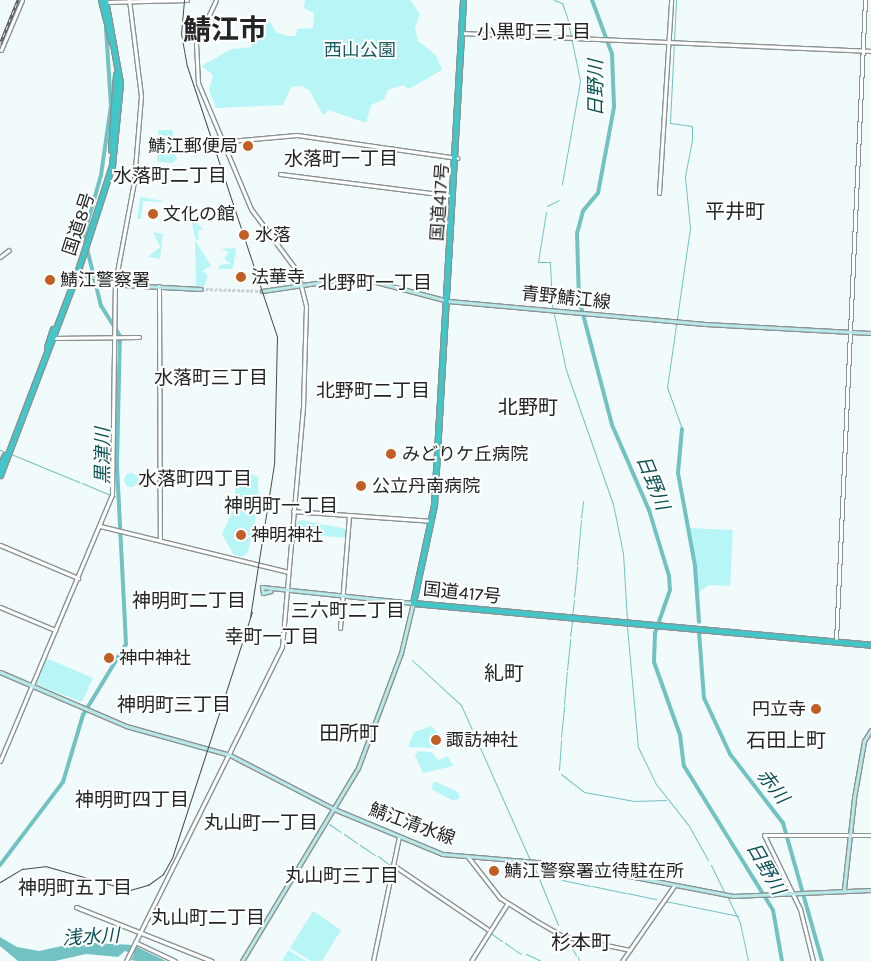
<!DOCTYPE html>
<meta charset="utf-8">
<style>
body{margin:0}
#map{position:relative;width:871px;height:961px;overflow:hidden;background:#f2fbfb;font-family:Karla,"Noto Sans JP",sans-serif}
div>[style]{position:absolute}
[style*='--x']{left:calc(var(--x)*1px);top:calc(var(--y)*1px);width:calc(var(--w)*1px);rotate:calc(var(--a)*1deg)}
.green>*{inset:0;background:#b8f5f6}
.round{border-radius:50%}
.water>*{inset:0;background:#72c2c3}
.stream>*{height:1px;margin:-0.5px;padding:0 0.5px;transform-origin:0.5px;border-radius:0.5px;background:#72c2c3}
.river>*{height:4px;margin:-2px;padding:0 2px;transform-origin:2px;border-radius:2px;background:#72c2c3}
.secondary-tunnel>*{height:3px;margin-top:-1.5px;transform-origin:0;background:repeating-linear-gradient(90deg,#c9d0d0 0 3px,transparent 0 4.5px)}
.roads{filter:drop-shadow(1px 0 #8b9292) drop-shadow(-1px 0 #8b9292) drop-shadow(0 1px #8b9292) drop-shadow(0 -1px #8b9292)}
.tertiary>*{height:3px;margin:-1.5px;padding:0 1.5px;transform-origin:1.5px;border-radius:1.5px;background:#fff}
.secondary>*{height:3px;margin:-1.5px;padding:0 1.5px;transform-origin:1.5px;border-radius:1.5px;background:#b8e9ea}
.trunk>*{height:5px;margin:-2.5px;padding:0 2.5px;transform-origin:2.5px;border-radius:2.5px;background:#42c6c8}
.tram>*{height:1px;margin:-0.5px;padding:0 0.5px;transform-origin:0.5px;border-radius:0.5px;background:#484c4c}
.rail>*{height:3px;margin-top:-1.5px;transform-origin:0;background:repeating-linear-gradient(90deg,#fff 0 4px,#484c4c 0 8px);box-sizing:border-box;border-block:1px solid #484c4c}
.dots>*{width:14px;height:14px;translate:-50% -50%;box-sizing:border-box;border:2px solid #fff;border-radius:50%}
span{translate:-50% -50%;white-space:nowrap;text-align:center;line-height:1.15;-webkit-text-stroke:4px #fff;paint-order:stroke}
.park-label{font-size:18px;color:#195c5d}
.poi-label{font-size:18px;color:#232626}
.right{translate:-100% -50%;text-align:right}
.left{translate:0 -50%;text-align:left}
.street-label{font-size:18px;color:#232626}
.neighbourhood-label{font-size:19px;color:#232626}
.water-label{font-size:19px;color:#0c5455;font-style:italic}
.quarter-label{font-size:20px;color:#232626}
.town-label{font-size:28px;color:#232626;font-weight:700}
</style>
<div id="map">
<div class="green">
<div style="clip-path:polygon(305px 0,410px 0,420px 14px,415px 28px,418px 41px,436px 55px,442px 70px,409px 89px,403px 85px,388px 90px,384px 99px,371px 105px,366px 123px,329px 110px,323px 115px,309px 90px,301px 86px,291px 87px,283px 105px,216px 108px,209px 90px,213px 75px,201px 66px,232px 49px,252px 47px,254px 25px,270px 22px,276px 32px,287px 36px,295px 36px,298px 29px,313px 28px,314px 13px,304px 8px)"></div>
<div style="clip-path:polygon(158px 130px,173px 130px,172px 146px,177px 159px,172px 163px,157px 162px)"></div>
<div style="clip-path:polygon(140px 197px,163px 201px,162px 202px,143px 201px,141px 219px,137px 219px)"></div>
<div style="clip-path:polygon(191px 218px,203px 229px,198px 231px,199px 240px,195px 239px)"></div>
<div style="clip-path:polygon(153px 232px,163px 234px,160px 259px,148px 257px,160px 247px)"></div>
<div style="clip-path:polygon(195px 240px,211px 266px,202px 271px,208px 275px,204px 287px,196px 286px)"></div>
<div style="clip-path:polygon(236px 248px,233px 269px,219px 269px,219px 265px,231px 264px,224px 259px,229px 252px,220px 249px)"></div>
<div style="clip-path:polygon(242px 469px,258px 477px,259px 503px,248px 552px,242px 557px,233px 554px,222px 534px,235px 505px,235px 477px)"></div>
<div class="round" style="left:124px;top:473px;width:14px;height:14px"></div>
<div style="clip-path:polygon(301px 520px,346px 529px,346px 538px,292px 533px,293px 524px)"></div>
<div style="clip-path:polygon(689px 528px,733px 530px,730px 586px,709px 585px,698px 593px)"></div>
<div style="clip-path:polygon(46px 658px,93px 678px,82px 702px,35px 684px)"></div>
<div style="clip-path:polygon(431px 726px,440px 735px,432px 744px,436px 748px,408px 747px,414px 732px)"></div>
<div style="clip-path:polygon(418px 751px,431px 752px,438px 760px,448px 756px,453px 766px,423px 773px,415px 756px)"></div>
<div style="clip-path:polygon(434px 781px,458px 792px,460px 798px,454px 801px,431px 789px)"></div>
<div style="clip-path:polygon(313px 911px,341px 930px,322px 961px,311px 961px,290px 948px)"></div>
<div style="clip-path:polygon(288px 950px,306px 961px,282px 961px)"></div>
</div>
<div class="water">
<div style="clip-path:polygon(0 937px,17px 947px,39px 951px,80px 942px,133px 945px,166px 961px,136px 961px,131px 960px,134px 954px,125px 951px,118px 957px,86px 954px,55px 961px,18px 961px,0 946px)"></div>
</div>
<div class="stream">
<div style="--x:554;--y:0;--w:9;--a:21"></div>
<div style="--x:562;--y:3;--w:15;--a:70"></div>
<div style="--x:567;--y:17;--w:65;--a:78.5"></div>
<div style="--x:580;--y:81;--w:105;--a:99.9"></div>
<div style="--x:676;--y:0;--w:123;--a:92.8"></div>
<div style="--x:670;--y:123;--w:22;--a:8"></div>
<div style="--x:692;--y:126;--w:14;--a:90"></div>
<div style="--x:692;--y:140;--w:38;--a:101"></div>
<div style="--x:685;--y:177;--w:51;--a:84.4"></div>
<div style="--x:690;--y:228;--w:161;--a:98.2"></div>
<div style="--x:667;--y:387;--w:45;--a:70.3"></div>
<div style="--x:547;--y:206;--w:13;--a:-27"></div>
<div style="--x:546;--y:212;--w:51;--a:99.1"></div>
<div style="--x:538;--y:262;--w:12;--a:0"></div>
<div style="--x:550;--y:262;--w:45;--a:87.5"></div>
<div style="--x:554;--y:314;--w:57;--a:77.9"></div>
<div style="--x:566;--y:370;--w:142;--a:70.7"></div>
<div style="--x:613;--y:504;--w:50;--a:78.5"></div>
<div style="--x:623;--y:553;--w:67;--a:86.6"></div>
<div style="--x:0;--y:450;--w:4;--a:14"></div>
<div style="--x:11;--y:454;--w:74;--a:22.4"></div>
<div style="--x:82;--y:483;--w:30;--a:23"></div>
<div style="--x:114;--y:496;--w:4;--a:14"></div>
<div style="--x:581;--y:518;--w:17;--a:-83"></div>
<div style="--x:577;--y:564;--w:44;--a:-84.8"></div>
<div style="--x:574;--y:597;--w:31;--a:-84"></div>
<div style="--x:572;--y:615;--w:15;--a:-82"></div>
<div style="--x:627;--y:627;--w:121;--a:84.8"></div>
<div style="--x:638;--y:747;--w:41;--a:64.1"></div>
<div style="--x:656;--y:784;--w:53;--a:51.8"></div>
<div style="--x:689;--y:826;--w:39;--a:61"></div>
<div style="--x:570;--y:636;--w:15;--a:-82"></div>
<div style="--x:412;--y:660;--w:67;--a:42.6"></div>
<div style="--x:461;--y:705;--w:170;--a:66"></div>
<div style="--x:567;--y:670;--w:31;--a:-84"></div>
<div style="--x:564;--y:704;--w:32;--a:-85"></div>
<div style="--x:561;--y:737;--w:31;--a:-84"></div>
<div style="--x:559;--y:770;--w:30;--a:-86"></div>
<div style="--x:561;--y:774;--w:29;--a:38"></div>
<div style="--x:584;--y:792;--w:51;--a:10.2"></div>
<div style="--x:634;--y:801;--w:32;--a:-2"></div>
<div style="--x:329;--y:824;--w:14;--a:34"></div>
<div style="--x:344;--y:834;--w:16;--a:35"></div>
<div style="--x:360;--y:845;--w:18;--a:34"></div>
<div style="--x:378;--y:856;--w:15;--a:37"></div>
<div style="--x:533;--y:864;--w:66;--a:67.7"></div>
<div style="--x:711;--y:865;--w:30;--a:64"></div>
<div style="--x:396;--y:869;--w:14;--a:36"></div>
<div style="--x:410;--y:879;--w:40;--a:34.9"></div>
<div style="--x:562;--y:880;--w:29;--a:12"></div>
<div style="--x:592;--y:886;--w:34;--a:12"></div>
<div style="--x:627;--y:893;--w:30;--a:12"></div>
<div style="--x:728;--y:898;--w:28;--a:64"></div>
<div style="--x:740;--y:923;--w:39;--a:78"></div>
<div style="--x:665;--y:901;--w:75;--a:11.6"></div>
<div style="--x:446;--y:903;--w:23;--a:34"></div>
<div style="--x:467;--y:918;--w:20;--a:33"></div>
<div style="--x:489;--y:932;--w:16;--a:35"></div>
<div style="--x:566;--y:938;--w:20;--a:60"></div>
<div style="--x:505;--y:943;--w:19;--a:35"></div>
<div style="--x:526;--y:954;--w:17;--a:25"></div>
<div style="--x:578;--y:957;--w:4;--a:76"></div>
</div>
<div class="river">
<div style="--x:592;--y:0;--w:58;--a:69.7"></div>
<div style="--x:612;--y:54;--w:53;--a:87.8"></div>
<div style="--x:614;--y:107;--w:87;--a:100.5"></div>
<div style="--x:598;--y:193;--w:23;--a:130"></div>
<div style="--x:583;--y:211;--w:23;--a:105"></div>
<div style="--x:577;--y:233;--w:66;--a:88.3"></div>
<div style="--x:579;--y:299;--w:130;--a:75.3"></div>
<div style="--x:612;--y:425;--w:93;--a:66.5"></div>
<div style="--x:649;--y:510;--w:69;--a:73.1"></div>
<div style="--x:669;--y:576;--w:14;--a:86"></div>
<div style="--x:670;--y:590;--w:46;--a:109.2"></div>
<div style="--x:655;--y:633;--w:29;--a:92"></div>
<div style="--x:654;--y:662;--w:77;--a:70.4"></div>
<div style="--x:680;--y:735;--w:31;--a:83"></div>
<div style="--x:684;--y:766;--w:169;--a:58.3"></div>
<div style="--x:773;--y:910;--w:52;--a:80"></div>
<div style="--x:682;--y:429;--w:44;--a:95.2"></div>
<div style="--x:678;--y:473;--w:95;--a:79.6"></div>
<div style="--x:695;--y:566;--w:56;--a:85.9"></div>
<div style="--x:699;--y:632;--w:66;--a:85.7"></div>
<div style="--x:704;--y:698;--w:62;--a:65.1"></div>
<div style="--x:730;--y:754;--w:87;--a:52.5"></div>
<div style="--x:783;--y:823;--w:143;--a:74.2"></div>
<div style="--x:0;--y:865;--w:104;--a:-52.8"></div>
<div style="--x:63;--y:782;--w:70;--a:-73.4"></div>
<div style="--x:83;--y:715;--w:83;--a:-58.8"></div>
<div style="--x:126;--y:644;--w:180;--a:-92.9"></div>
<div style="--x:117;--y:464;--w:128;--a:-88.7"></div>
<div style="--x:120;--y:336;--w:36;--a:-122"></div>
<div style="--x:101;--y:306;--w:72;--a:-103.7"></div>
<div style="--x:84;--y:236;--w:63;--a:-74.4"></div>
<div style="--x:101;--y:175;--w:70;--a:-81.8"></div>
<div style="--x:111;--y:106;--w:78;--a:-93.7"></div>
</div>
<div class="secondary-tunnel">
<div style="--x:201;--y:289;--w:61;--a:1.9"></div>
</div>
<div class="roads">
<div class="tertiary">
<div style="--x:105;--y:2;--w:82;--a:-1.4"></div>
<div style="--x:462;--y:33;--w:409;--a:2.5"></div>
<div style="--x:1;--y:50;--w:54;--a:-67.2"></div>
<div style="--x:219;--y:142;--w:78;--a:-5.1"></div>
<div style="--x:297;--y:135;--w:162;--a:8.2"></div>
<div style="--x:280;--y:174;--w:174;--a:7.2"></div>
<div style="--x:659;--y:193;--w:193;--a:-86.4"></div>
<div style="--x:0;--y:257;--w:11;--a:-38"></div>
<div style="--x:159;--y:286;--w:254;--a:89.8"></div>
<div style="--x:52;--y:338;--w:87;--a:-0.7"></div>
<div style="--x:293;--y:511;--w:139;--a:4.1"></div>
<div style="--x:100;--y:526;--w:194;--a:13.7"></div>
<div style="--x:0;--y:545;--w:85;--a:22.9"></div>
<div style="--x:0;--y:607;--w:60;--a:22.7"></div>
<div style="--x:340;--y:628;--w:113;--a:-85.4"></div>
<div style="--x:836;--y:641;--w:642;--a:-87.41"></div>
<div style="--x:0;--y:761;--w:289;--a:-67.2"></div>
<div style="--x:112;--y:495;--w:212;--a:-89.2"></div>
<div style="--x:115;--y:283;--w:104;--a:-79.4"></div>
<div style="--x:134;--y:181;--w:85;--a:-85.3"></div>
<div style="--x:141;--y:96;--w:97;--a:-97.1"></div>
<div style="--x:468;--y:857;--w:52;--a:52"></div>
<div style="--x:500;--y:898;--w:39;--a:32"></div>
<div style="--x:533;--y:919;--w:34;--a:30"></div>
<div style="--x:562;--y:936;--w:69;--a:11.6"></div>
<div style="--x:393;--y:865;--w:114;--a:34.2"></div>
<div style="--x:76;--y:907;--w:146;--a:21.7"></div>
<div style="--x:135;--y:942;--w:44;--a:25.4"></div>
<div style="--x:126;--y:961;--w:351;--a:-63.6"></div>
<div style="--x:282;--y:647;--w:241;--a:-85"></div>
<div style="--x:303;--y:407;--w:101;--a:-88.3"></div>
<div style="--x:306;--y:306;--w:36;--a:-104"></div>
<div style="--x:297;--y:271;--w:77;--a:-126.6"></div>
<div style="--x:251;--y:209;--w:137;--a:-112.8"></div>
<div style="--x:198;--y:83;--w:40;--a:-92.9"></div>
<div style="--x:196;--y:43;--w:47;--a:-65.1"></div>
<div style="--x:373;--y:961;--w:127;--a:-78.2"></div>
<div style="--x:471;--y:961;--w:67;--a:-57.7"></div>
<div style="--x:622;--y:961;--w:91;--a:-55.3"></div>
<div style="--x:813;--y:961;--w:54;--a:-104"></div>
<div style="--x:800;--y:909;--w:82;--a:-115.9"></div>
<div style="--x:764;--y:835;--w:107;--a:0"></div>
</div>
<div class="secondary">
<div style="--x:74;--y:272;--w:52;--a:14.6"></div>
<div style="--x:124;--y:285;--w:77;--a:3"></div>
<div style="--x:262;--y:291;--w:96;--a:-8.4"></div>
<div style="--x:357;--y:277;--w:94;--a:14.8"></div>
<div style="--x:448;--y:301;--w:258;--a:5.1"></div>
<div style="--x:705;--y:324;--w:166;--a:3.1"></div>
<div style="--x:0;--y:672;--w:137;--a:23.2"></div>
<div style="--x:126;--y:726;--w:108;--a:15.6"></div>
<div style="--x:230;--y:755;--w:117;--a:27.4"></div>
<div style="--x:334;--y:809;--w:117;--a:22.6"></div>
<div style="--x:442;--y:854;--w:130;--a:4.8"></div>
<div style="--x:572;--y:865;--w:164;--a:10.9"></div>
<div style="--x:733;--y:896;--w:138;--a:-2.5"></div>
<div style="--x:844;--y:889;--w:92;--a:-83.7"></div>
<div style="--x:854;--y:798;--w:58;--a:-80"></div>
<div style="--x:864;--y:741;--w:13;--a:-58"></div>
<div style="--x:242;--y:961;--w:225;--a:-59"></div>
<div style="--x:358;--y:768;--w:123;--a:-69.5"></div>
<div style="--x:401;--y:653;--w:51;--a:-76.5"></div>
<div style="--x:413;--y:603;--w:152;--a:-174"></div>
<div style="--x:262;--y:587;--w:6;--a:81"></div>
<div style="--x:263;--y:593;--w:8;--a:-14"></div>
</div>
<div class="trunk">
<div style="--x:101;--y:0;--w:44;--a:75.7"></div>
<div style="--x:463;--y:0;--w:506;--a:93.29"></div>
<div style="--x:434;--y:505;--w:100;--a:102.1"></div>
<div style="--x:413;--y:603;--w:460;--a:5.2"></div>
<div style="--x:111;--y:150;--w:76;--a:-86.2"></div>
<div style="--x:47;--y:347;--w:19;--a:-72"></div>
<div style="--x:0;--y:466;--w:12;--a:-66"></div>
<div style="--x:0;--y:475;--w:216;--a:-69.1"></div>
<div style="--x:77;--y:273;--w:114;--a:-72"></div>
<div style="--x:112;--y:165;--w:82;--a:-84.4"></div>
<div style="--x:120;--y:83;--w:84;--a:-100.2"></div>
</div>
</div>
<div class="tram">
<div style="--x:184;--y:0;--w:33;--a:95"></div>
<div style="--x:181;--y:33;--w:34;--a:80"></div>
<div style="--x:187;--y:66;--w:285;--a:71.6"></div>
<div style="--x:277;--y:336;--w:128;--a:91.3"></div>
<div style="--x:274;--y:464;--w:155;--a:98.9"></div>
<div style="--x:0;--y:882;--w:26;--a:-31"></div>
<div style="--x:22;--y:869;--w:23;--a:-7"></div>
<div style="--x:45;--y:866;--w:88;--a:15.8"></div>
<div style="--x:130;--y:890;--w:19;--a:-16"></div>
<div style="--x:148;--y:885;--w:19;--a:-36"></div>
<div style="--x:163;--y:874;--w:18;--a:-61"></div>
<div style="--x:172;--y:858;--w:259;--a:-72"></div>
</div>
<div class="rail">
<div style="--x:0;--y:44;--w:48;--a:-67.8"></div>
</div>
<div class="dots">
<div style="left:248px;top:146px;background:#c15e25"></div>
<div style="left:153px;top:214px;background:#c15e25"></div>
<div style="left:244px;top:235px;background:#c15e25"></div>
<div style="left:241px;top:277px;background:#c15e25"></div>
<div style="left:50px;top:280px;background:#c15e25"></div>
<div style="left:391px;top:454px;background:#c15e25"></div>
<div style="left:361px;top:486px;background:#c15e25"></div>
<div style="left:241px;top:535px;background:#c15e25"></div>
<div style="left:109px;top:658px;background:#c15e25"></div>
<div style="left:816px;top:709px;background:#c15e25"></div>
<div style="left:436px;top:740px;background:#c15e25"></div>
<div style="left:494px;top:871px;background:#c15e25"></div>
</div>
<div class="park-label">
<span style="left:360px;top:50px">西山公園</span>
</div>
<div class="poi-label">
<span class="right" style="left:238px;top:146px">鯖江郵便局</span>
<span class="left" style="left:163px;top:214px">文化の館</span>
<span class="left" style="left:255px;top:235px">水落</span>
<span class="left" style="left:251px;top:277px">法華寺</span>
<span class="left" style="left:60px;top:280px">鯖江警察署</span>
<span class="left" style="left:402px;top:454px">みどりケ丘病院</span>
<span class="left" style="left:372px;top:486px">公立丹南病院</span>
<span class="left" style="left:251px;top:535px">神明神社</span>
<span class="left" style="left:119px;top:658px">神中神社</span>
<span class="right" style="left:806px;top:709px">円立寺</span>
<span class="left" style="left:446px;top:740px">諏訪神社</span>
<span class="left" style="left:504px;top:871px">鯖江警察署立待駐在所</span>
</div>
<div class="street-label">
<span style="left:440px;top:202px;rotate:-86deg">国道417号</span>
<span style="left:79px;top:224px;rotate:-72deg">国道8号</span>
<span style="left:566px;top:298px;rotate:6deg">青野鯖江線</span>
<span style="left:462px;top:593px;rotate:6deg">国道417号</span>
<span style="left:412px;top:824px;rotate:20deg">鯖江清水線</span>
</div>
<div class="neighbourhood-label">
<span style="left:534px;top:33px">小黒町三丁目</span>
<span style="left:341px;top:160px">水落町一丁目</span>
<span style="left:170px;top:177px">水落町二丁目</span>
<span style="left:375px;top:284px">北野町一丁目</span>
<span style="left:211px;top:379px">水落町三丁目</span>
<span style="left:373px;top:392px">北野町二丁目</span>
<span style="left:195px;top:480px">水落町四丁目</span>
<span style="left:281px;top:507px">神明町一丁目</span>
<span style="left:189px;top:602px">神明町二丁目</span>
<span style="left:348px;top:612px">三六町二丁目</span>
<span style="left:272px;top:638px">幸町一丁目</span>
<span style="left:174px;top:706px">神明町三丁目</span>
<span style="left:132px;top:801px">神明町四丁目</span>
<span style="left:261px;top:824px">丸山町一丁目</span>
<span style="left:342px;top:877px">丸山町三丁目</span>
<span style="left:75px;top:889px">神明町五丁目</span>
<span style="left:208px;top:919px">丸山町二丁目</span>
</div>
<div class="water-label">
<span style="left:597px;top:88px;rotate:-90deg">日野川</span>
<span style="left:104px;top:456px;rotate:-90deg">黒津川</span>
<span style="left:652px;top:483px;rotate:68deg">日野川</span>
<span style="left:772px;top:787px;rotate:52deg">赤川</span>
<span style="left:765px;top:869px;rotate:60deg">日野川</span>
<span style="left:91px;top:938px;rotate:-3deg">浅水川</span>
</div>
<div class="quarter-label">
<span style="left:735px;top:211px">平井町</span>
<span style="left:528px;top:407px">北野町</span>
<span style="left:504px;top:673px">糺町</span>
<span style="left:349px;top:733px">田所町</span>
<span style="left:786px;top:740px">石田上町</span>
<span style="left:581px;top:942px">杉本町</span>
</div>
<div class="town-label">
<span style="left:225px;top:30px">鯖江市</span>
</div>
</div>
